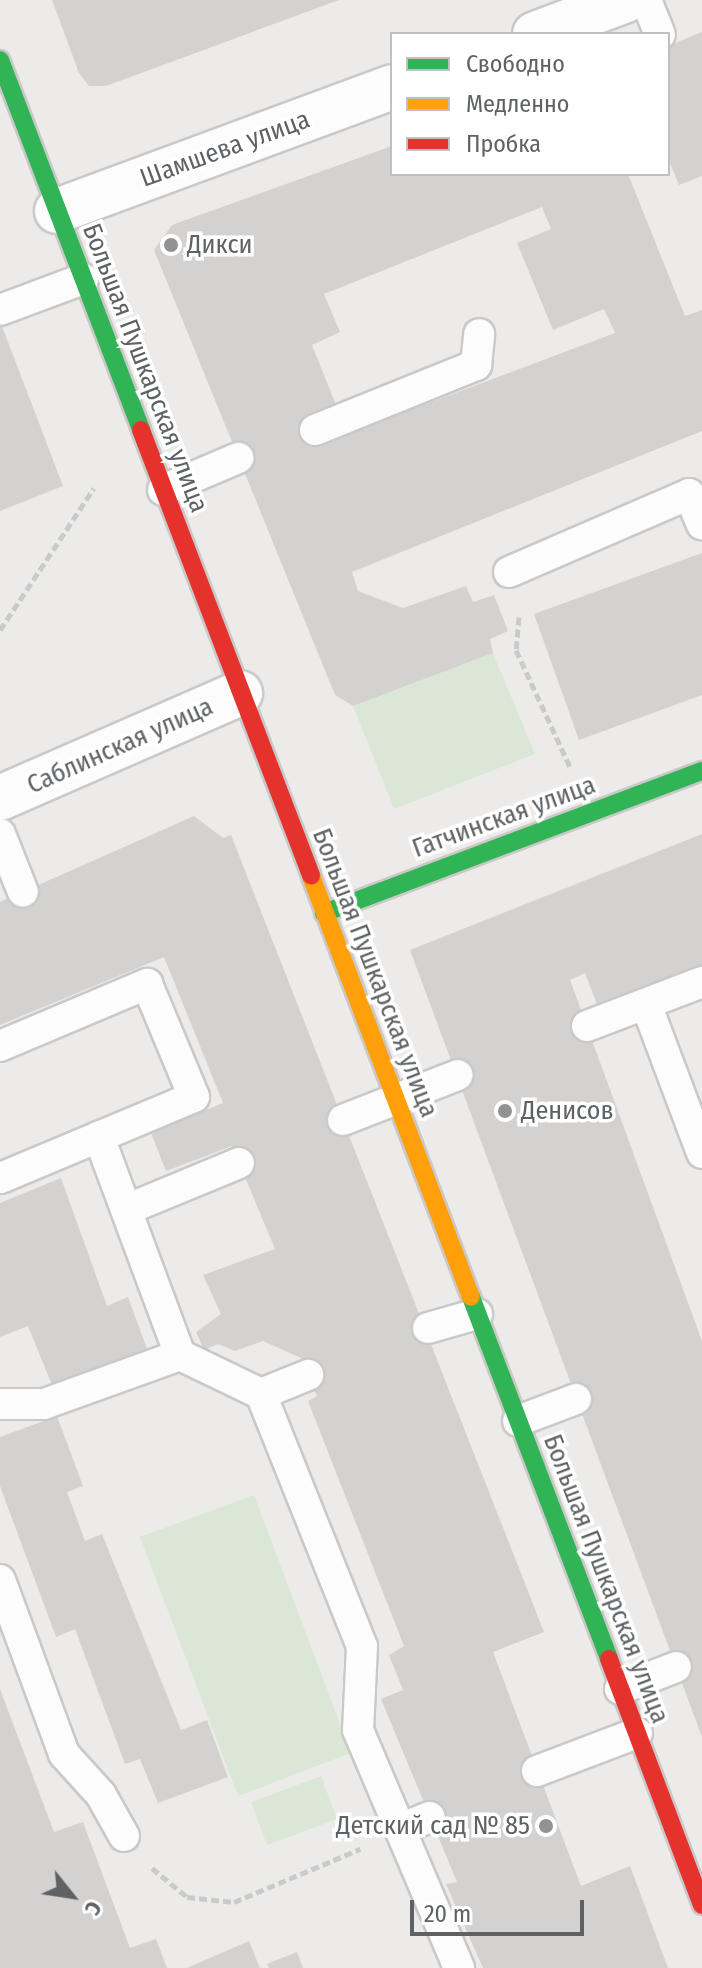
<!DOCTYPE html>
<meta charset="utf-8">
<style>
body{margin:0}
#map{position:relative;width:702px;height:1968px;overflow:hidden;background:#edebe9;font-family:"Fira Sans Condensed",sans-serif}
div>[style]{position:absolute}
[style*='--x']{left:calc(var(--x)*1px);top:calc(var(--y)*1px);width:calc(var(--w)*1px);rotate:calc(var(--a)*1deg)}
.green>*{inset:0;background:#dae7d6}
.building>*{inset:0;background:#d4d2d1}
.path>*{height:5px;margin-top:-2.5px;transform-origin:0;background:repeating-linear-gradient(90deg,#c8cbc9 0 8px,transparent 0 12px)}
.roads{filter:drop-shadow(2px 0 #cac9c8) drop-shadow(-2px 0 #cac9c8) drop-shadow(0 2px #cac9c8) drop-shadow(0 -2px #cac9c8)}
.lane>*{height:30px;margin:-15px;padding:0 15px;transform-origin:15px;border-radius:15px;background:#fcfcfc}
.street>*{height:44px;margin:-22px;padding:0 22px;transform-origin:22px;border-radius:22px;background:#fcfcfc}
.fast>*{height:18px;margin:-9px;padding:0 9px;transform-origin:9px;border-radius:9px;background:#30b455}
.slow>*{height:18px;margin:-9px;padding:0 9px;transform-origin:9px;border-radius:9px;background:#ff9f0a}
.jam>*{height:18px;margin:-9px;padding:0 9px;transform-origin:9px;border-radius:9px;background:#e5322d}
.dots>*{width:22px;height:22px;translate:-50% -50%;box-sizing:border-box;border:4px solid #fff;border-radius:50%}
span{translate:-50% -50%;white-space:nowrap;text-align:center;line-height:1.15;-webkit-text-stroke:7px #fff;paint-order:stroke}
.street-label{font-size:26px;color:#5e6265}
.poi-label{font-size:26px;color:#5e6265}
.left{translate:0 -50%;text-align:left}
.right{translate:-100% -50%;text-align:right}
.legend{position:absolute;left:390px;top:32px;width:280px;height:144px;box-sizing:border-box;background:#fff;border:2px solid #bfc0c1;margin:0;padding:10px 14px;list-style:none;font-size:24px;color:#5e6265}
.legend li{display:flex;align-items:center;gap:16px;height:40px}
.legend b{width:40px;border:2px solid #bfc0c1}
.north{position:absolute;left:32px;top:1856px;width:80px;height:80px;-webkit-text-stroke:6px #fff;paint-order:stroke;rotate:120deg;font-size:22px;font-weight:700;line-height:32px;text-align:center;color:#5e6265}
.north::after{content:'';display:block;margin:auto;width:28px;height:36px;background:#5e6265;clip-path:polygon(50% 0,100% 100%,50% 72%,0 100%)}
.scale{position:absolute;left:410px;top:1900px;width:174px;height:36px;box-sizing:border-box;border:4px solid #5e6265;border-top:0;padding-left:10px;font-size:24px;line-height:28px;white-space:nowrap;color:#5e6265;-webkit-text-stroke:6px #fff;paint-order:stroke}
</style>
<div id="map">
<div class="green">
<div style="clip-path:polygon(493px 653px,535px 754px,394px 809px,353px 706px)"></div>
<div style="clip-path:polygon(254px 1495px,351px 1753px,238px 1796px,140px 1537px)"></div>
<div style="clip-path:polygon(321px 1776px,337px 1819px,267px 1845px,251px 1802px)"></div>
</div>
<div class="building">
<div style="clip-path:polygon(52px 0,339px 0,106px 86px,89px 86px,79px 73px)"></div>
<div style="clip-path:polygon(702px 32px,702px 176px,679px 185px,668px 158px,668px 46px)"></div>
<div style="clip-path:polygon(evenodd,392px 146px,392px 174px,628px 174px,685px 316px,702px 310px,702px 431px,352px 572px,358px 591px,403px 608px,466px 586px,473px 602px,494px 595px,508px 631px,490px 639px,493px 653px,353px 706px,335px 695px,154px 250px,172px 225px,392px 146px,542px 207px,551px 229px,517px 243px,553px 330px,604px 309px,615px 333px,322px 443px,309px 417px,336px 405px,312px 345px,340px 332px,324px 294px,542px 207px)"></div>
<div style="clip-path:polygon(0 321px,63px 486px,0 511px)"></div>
<div style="clip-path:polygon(702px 553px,702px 695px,579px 740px,534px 614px)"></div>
<div style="clip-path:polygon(194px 816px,223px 838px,231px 835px,544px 1632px,493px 1652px,581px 1886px,630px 1866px,668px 1968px,483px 1968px,446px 1884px,457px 1882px,381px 1699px,403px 1690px,389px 1655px,404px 1646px,308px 1401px,317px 1396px,301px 1358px,263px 1341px,235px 1351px,218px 1344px,204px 1350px,196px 1332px,221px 1314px,203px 1275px,275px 1249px,232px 1146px,166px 1171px,151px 1133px,223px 1103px,164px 957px,0 1025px,0 902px)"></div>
<div style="clip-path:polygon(702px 834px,702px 967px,598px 1007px,585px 973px,570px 980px,702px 1341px,702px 1737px,410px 950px)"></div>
<div style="clip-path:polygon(61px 1178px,107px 1306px,128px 1297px,147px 1349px,52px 1385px,28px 1326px,0 1337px,0 1203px)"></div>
<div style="clip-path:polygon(57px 1416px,83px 1486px,67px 1492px,85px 1541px,102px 1534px,181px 1730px,207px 1720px,228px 1777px,158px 1803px,140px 1759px,125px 1764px,75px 1629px,56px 1637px,0 1486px,0 1437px)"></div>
<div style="clip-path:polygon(0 1689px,54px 1832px,83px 1822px,130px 1948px,156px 1939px,167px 1968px,0 1968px)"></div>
<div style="clip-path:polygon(249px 1941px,260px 1968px,187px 1968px)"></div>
<div style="clip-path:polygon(297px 1952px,303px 1968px,269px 1968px,267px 1964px)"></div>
</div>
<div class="path">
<div style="--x:519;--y:617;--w:33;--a:95"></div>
<div style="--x:516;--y:650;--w:129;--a:65.2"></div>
<div style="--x:0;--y:630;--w:170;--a:-56.5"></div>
<div style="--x:152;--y:1868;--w:45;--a:39.6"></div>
<div style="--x:187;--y:1897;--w:47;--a:6.1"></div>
<div style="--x:234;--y:1902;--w:137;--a:-22.8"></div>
</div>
<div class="roads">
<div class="lane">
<div style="--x:646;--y:0;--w:37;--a:68"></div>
<div style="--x:0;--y:310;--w:89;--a:-20.5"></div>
<div style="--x:315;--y:430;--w:174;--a:-22"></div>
<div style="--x:476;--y:365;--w:31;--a:-84"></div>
<div style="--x:163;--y:490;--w:82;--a:-23.1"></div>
<div style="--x:509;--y:572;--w:196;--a:-23.4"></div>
<div style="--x:689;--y:494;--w:33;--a:67"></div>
<div style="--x:0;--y:834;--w:62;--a:68.4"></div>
<div style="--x:646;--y:1004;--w:159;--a:69.4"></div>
<div style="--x:587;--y:1026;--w:123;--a:-20.9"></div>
<div style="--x:0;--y:1046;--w:160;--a:-22.9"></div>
<div style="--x:147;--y:984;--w:122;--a:67.4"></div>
<div style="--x:194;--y:1097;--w:210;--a:157.3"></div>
<div style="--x:343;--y:1120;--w:123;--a:-21.4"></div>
<div style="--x:128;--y:1209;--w:120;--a:-22.5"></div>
<div style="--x:428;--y:1328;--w:51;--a:-15.9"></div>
<div style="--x:180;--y:1355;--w:90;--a:25.7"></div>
<div style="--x:261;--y:1394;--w:271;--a:68.2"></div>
<div style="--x:362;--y:1646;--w:84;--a:92.7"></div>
<div style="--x:358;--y:1730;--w:259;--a:67"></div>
<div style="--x:261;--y:1394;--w:51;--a:-22"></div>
<div style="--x:0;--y:1404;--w:44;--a:0"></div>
<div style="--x:44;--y:1404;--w:145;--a:-19.8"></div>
<div style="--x:180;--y:1355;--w:233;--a:-110.4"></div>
<div style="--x:518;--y:1421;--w:62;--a:-20.8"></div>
<div style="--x:0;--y:1580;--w:185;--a:69.8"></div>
<div style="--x:64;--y:1754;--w:55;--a:47.9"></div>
<div style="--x:101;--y:1795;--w:47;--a:60.7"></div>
<div style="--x:620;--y:1689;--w:60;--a:-21.4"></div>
<div style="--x:537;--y:1771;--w:107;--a:-20.8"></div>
<div style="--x:400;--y:1829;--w:32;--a:-22"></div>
</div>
<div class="street">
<div style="--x:535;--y:34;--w:97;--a:-20.5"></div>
<div style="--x:57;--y:211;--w:357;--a:-20.3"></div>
<div style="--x:0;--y:798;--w:262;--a:-23.6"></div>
</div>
<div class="fast">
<div style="--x:0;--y:60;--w:396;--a:69.1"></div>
<div style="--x:324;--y:913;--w:404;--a:-20.6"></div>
<div style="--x:471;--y:1297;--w:387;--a:69.1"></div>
</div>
<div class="slow">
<div style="--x:311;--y:876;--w:450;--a:69.2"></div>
</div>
<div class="jam">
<div style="--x:141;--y:430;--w:477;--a:69.1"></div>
<div style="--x:609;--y:1659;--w:263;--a:69.3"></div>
</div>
</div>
<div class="dots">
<div style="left:171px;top:245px;background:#909293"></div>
<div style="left:505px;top:1111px;background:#909293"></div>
<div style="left:546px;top:1826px;background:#909293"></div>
</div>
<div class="street-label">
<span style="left:225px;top:149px;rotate:-20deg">Шамшева улица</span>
<span style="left:145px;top:368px;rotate:69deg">Большая Пушкарская улица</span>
<span style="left:120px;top:746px;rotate:-24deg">Саблинская улица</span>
<span style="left:504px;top:817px;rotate:-20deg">Гатчинская улица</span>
<span style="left:375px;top:973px;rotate:69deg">Большая Пушкарская улица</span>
<span style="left:606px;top:1579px;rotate:69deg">Большая Пушкарская улица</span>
</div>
<div class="poi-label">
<span class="left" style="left:187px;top:245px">Дикси</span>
<span class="left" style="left:521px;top:1111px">Денисов</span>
<span class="right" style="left:530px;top:1826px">Детский сад № 85</span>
</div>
<ul class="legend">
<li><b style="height:10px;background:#30b455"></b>Свободно</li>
<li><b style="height:10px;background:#ff9f0a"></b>Медленно</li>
<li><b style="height:10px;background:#e5322d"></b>Пробка</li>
</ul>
<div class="north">С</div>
<div class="scale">20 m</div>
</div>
